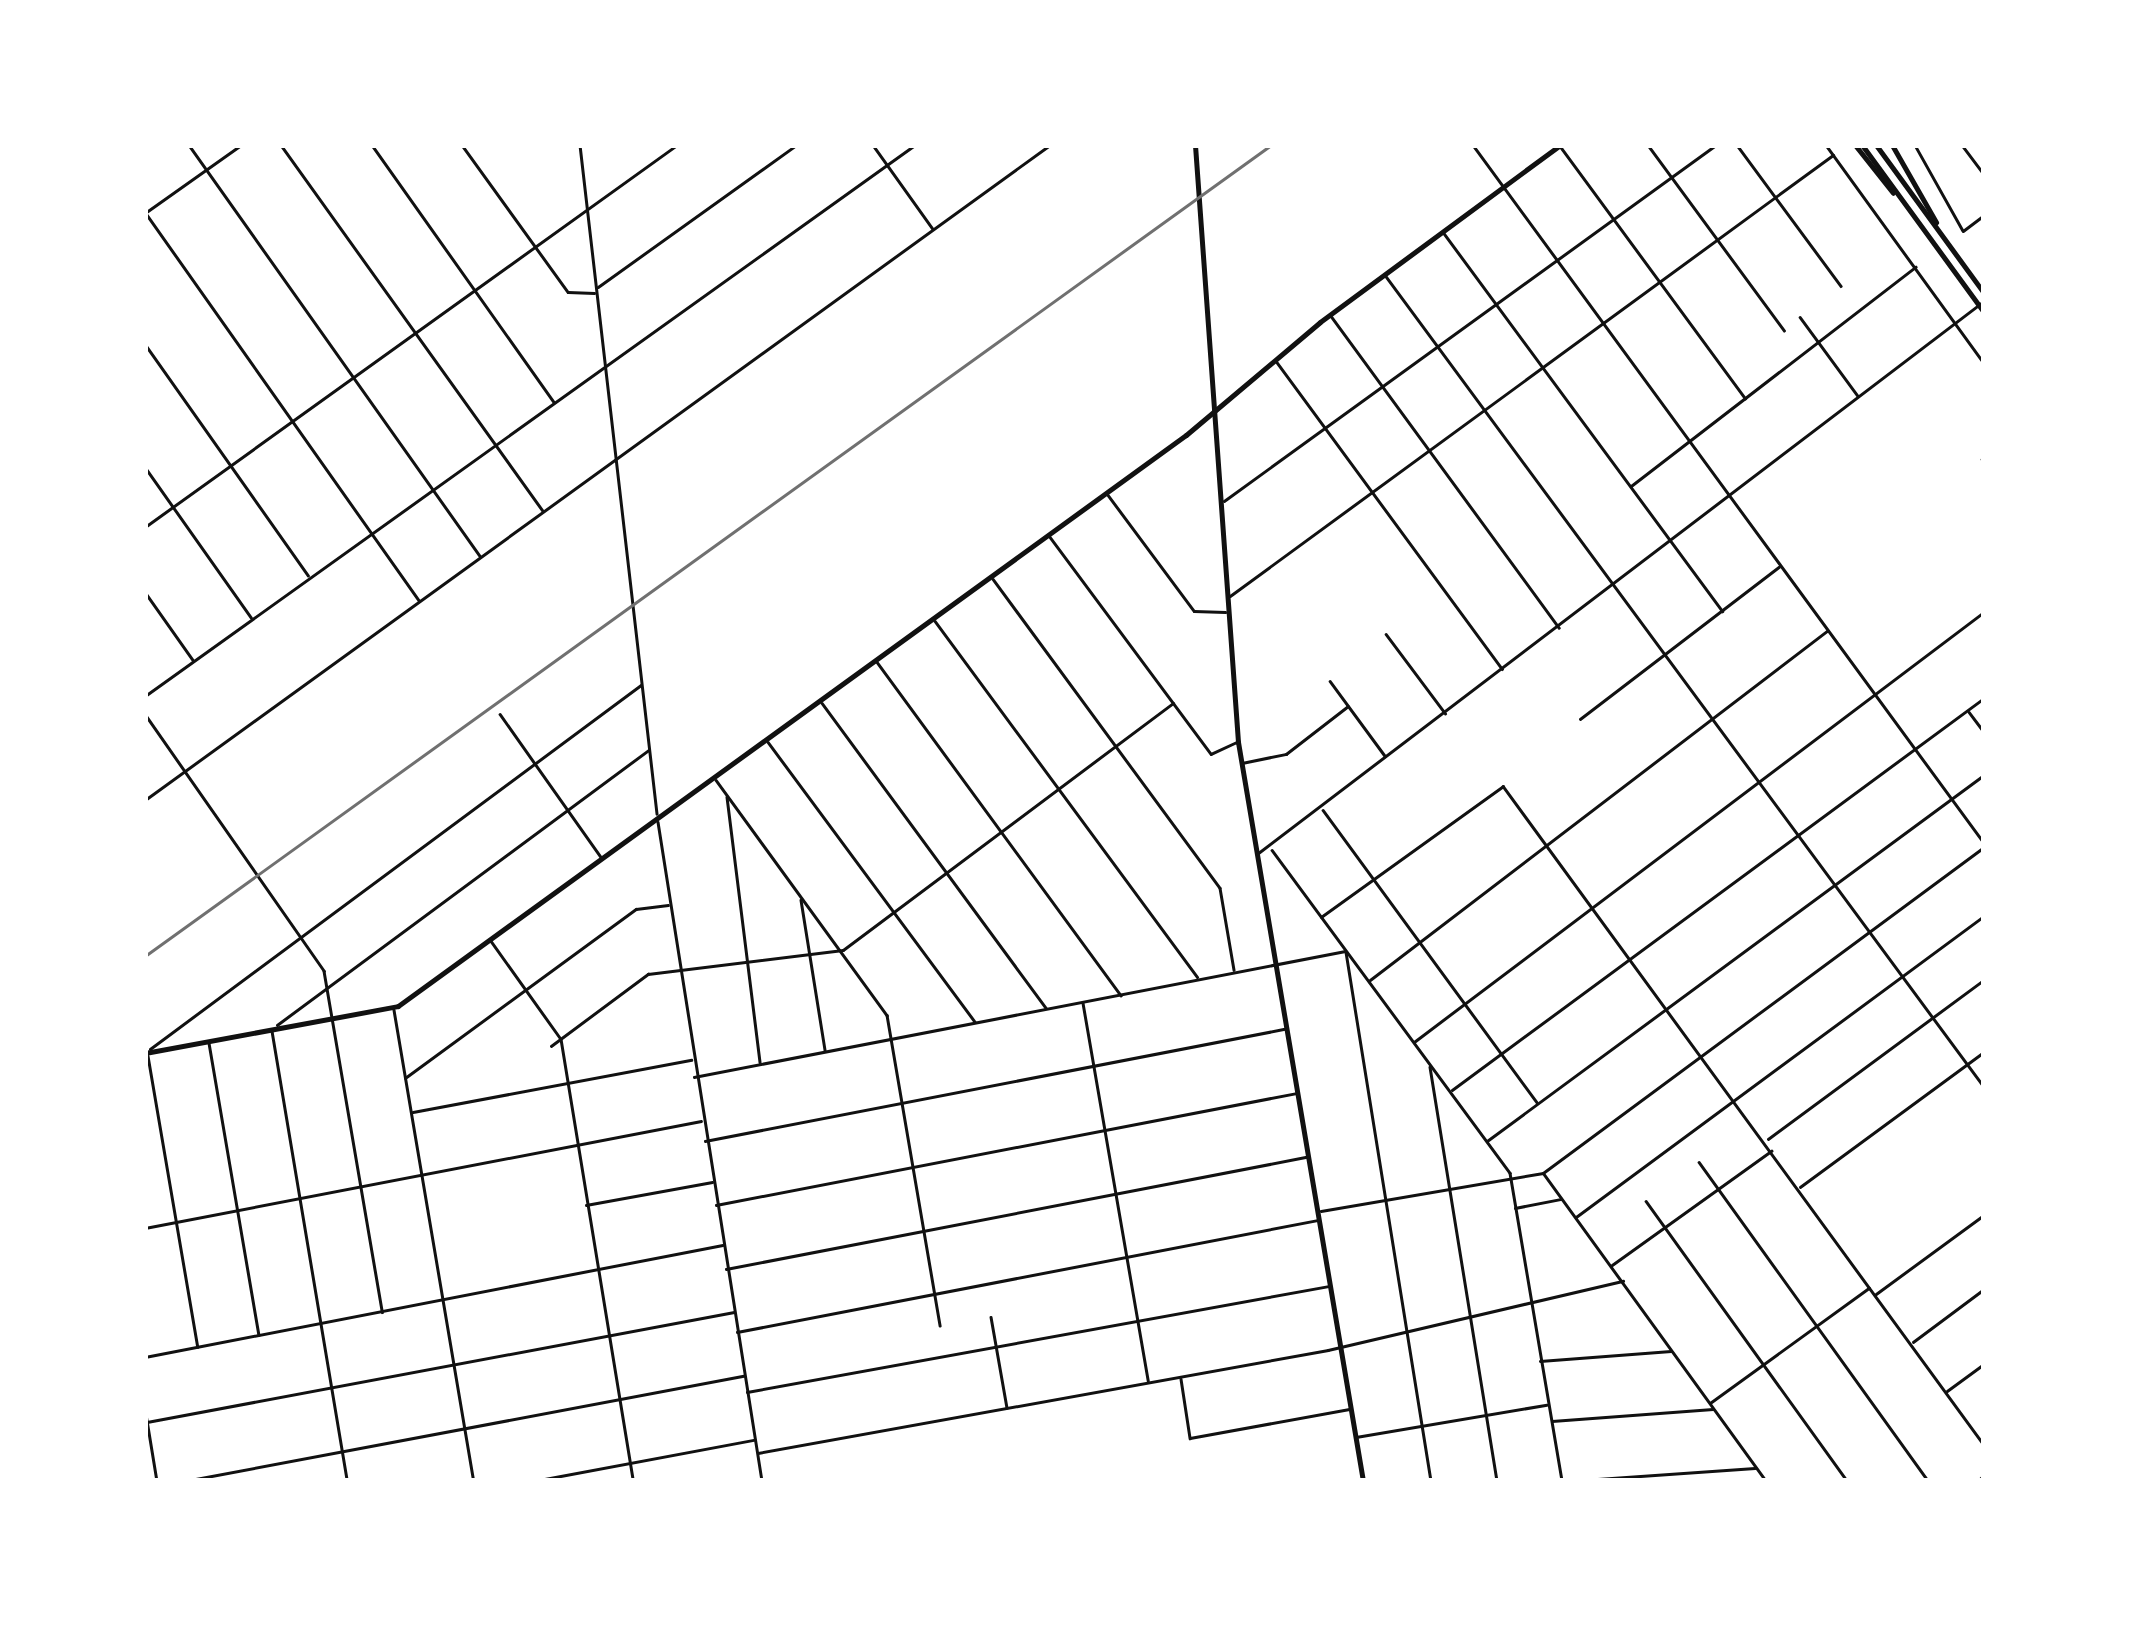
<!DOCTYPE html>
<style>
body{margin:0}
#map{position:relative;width:2129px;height:1626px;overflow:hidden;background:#fff;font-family:Ubuntu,sans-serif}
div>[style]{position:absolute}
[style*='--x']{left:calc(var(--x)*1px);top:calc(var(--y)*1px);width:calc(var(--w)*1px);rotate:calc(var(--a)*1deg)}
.minor>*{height:2.5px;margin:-1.25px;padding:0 1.25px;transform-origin:1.25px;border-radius:1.25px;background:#111}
.tertiary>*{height:2.5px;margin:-1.25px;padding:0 1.25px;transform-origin:1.25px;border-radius:1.25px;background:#111}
.primary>*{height:5px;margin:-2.5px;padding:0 2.5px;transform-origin:2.5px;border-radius:2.5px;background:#111}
.motorway>*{height:5px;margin:-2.5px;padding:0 2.5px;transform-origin:2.5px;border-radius:2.5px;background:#111}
.rail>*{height:2.5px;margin:-1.25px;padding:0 1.25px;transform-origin:1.25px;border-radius:1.25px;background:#707070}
span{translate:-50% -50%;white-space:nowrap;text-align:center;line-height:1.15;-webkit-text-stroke:8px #fff;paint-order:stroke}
.frame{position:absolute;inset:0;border:148px solid #fff;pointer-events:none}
</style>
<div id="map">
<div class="minor">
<div style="--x:189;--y:145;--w:504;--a:54.7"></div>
<div style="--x:281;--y:145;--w:449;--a:54.4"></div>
<div style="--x:372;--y:145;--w:314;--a:54.7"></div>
<div style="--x:462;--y:145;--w:181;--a:54.2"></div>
<div style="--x:568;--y:292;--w:26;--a:2"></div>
<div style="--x:873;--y:145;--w:103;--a:54.5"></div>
<div style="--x:1648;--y:145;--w:230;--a:53.7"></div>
<div style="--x:1737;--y:145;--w:175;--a:53.6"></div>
<div style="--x:1826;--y:145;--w:269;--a:54.1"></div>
<div style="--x:1915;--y:145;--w:98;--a:60.8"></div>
<div style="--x:1963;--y:231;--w:26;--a:-37"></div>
<div style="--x:1962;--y:145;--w:36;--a:53"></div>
<div style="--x:1560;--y:146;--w:313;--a:53.7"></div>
<div style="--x:145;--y:212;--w:475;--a:54.8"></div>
<div style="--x:145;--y:213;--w:118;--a:-35.3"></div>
<div style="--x:1443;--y:232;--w:471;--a:53.6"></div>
<div style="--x:1385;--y:275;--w:1009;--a:53.58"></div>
<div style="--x:598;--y:287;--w:244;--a:-35.6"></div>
<div style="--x:1331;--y:316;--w:386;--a:53.8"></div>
<div style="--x:1800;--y:317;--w:98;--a:53.7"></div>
<div style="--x:145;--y:344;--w:283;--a:54.8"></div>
<div style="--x:1276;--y:361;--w:382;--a:53.7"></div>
<div style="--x:1982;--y:459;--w:4;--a:56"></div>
<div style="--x:145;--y:467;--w:184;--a:54.8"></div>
<div style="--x:1631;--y:486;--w:359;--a:-37.6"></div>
<div style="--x:1108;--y:495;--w:144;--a:53.4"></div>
<div style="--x:1194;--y:611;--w:31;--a:2"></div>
<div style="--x:1224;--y:501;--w:607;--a:-35.89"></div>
<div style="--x:145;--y:527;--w:655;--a:-35.68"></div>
<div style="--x:1050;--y:537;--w:270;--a:53.4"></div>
<div style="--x:1211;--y:754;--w:29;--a:-25"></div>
<div style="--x:993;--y:579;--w:383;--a:53.7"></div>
<div style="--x:1220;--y:888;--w:83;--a:80.3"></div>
<div style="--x:145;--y:592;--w:83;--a:54.8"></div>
<div style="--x:1230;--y:596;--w:747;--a:-36.18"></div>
<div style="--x:935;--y:621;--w:442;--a:53.6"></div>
<div style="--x:1386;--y:634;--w:99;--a:53.2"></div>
<div style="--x:877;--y:662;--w:413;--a:53.8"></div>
<div style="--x:1330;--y:681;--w:93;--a:53.7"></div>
<div style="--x:145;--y:696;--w:947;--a:-35.59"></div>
<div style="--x:822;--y:703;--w:378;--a:53.7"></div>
<div style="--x:1969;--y:712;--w:25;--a:53"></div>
<div style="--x:145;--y:714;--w:313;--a:55.1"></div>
<div style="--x:324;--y:971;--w:346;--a:80.3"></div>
<div style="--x:500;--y:714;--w:174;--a:54.8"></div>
<div style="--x:1580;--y:719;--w:250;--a:-37.4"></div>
<div style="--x:768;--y:742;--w:348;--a:53.5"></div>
<div style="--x:1242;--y:763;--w:45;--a:-11.6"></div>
<div style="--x:1286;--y:754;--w:78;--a:-37.7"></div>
<div style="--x:716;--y:780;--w:291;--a:54"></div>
<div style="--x:887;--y:1015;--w:315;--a:80.3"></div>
<div style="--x:727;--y:797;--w:267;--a:82.9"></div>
<div style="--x:145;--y:800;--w:1117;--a:-35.9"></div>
<div style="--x:1323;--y:810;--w:362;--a:53.8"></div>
<div style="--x:1272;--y:850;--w:401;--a:53.6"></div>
<div style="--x:1510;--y:1173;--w:312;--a:80.4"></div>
<div style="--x:1257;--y:854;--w:913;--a:-37.26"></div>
<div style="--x:801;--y:900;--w:152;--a:80.9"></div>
<div style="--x:1321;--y:917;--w:224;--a:-35.7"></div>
<div style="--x:1503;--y:786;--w:816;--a:53.87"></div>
<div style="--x:491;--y:941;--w:120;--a:54.5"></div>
<div style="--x:561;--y:1039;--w:448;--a:80.7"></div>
<div style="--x:1346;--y:952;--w:536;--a:80.87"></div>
<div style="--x:1370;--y:980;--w:575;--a:-37.37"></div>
<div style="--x:1083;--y:1003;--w:383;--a:80.2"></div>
<div style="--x:394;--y:1010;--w:478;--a:80.4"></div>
<div style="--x:277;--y:1025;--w:462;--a:-36.5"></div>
<div style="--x:272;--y:1031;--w:456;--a:80.5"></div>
<div style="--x:1414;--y:1042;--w:714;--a:-37.03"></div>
<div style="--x:209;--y:1043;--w:296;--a:80.3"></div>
<div style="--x:551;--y:1046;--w:121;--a:-36.6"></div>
<div style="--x:648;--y:974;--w:196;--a:-7"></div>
<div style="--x:843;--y:950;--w:412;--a:-36.8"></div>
<div style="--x:150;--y:1049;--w:611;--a:-36.55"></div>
<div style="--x:148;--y:1056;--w:295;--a:80.3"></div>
<div style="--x:1430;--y:1067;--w:419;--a:80.8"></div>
<div style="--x:694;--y:1077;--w:663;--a:-10.95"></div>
<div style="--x:405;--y:1078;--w:286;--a:-36.2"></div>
<div style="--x:636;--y:909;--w:32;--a:-7"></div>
<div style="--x:1452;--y:1090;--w:661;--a:-36.38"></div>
<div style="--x:413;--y:1112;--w:283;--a:-10.6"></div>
<div style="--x:1768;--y:1139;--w:268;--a:-36.4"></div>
<div style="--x:705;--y:1141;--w:590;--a:-10.95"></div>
<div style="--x:1487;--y:1141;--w:617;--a:-36.37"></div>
<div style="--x:1699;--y:1162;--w:393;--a:54.3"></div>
<div style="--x:1544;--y:1174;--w:379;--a:54.1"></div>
<div style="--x:1800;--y:1187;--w:228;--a:-36.3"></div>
<div style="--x:1646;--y:1201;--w:345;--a:54.3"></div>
<div style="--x:586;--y:1205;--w:128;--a:-10.3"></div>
<div style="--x:716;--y:1205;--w:592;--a:-10.91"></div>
<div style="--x:1515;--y:1208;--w:47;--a:-11.1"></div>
<div style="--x:1321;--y:1211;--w:225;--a:-9.7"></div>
<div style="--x:1543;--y:1173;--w:548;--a:-36.47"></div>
<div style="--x:1576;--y:1217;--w:507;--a:-36.42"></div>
<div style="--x:145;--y:1228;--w:566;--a:-10.89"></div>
<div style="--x:1612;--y:1265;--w:196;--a:-35.6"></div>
<div style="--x:726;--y:1269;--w:591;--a:-10.93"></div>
<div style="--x:1876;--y:1294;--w:134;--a:-36.2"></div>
<div style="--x:991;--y:1317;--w:92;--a:80"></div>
<div style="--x:737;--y:1332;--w:592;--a:-10.91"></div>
<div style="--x:1913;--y:1342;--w:89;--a:-36.7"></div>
<div style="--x:145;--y:1357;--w:588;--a:-10.98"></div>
<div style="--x:1540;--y:1361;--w:131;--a:-4.4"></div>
<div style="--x:1181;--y:1379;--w:60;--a:81.3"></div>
<div style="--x:1190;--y:1438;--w:163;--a:-10.3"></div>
<div style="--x:1947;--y:1391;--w:46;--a:-36.1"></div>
<div style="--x:747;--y:1392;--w:592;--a:-10.32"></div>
<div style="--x:1710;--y:1403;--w:196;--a:-35.9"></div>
<div style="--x:1552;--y:1421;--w:161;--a:-4.3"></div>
<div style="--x:147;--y:1422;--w:597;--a:-10.61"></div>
<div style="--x:1356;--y:1437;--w:193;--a:-9.6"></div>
<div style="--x:758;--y:1453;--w:579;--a:-10.24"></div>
<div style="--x:1328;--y:1350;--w:303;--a:-13.2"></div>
<div style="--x:185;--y:1481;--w:568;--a:-10.66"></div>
<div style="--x:534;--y:1481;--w:223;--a:-10.6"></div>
<div style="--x:1569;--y:1481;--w:186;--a:-4"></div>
</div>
<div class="tertiary">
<div style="--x:580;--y:145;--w:673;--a:83.43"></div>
<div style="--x:1473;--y:145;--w:865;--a:53.79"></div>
<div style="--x:658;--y:822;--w:667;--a:81.03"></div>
<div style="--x:145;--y:1408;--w:74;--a:80.7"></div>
<div style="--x:1978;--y:1481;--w:8;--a:-45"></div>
</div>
<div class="primary">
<div style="--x:1195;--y:145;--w:599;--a:85.88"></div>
<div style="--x:1238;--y:742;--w:749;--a:80.4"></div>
<div style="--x:145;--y:1053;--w:257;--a:-10.5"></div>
<div style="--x:398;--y:1006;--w:973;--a:-35.93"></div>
<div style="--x:1186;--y:435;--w:175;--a:-40.1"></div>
<div style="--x:1320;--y:322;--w:298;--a:-36.4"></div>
</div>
<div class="motorway">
<div style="--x:1855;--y:145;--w:61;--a:51.6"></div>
<div style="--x:1862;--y:145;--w:207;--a:53.9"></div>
<div style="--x:1876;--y:145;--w:183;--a:53.9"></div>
<div style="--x:1892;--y:145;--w:89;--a:60.3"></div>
</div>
<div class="rail">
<div style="--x:145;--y:956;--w:1388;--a:-35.76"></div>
</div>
<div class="frame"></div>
</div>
